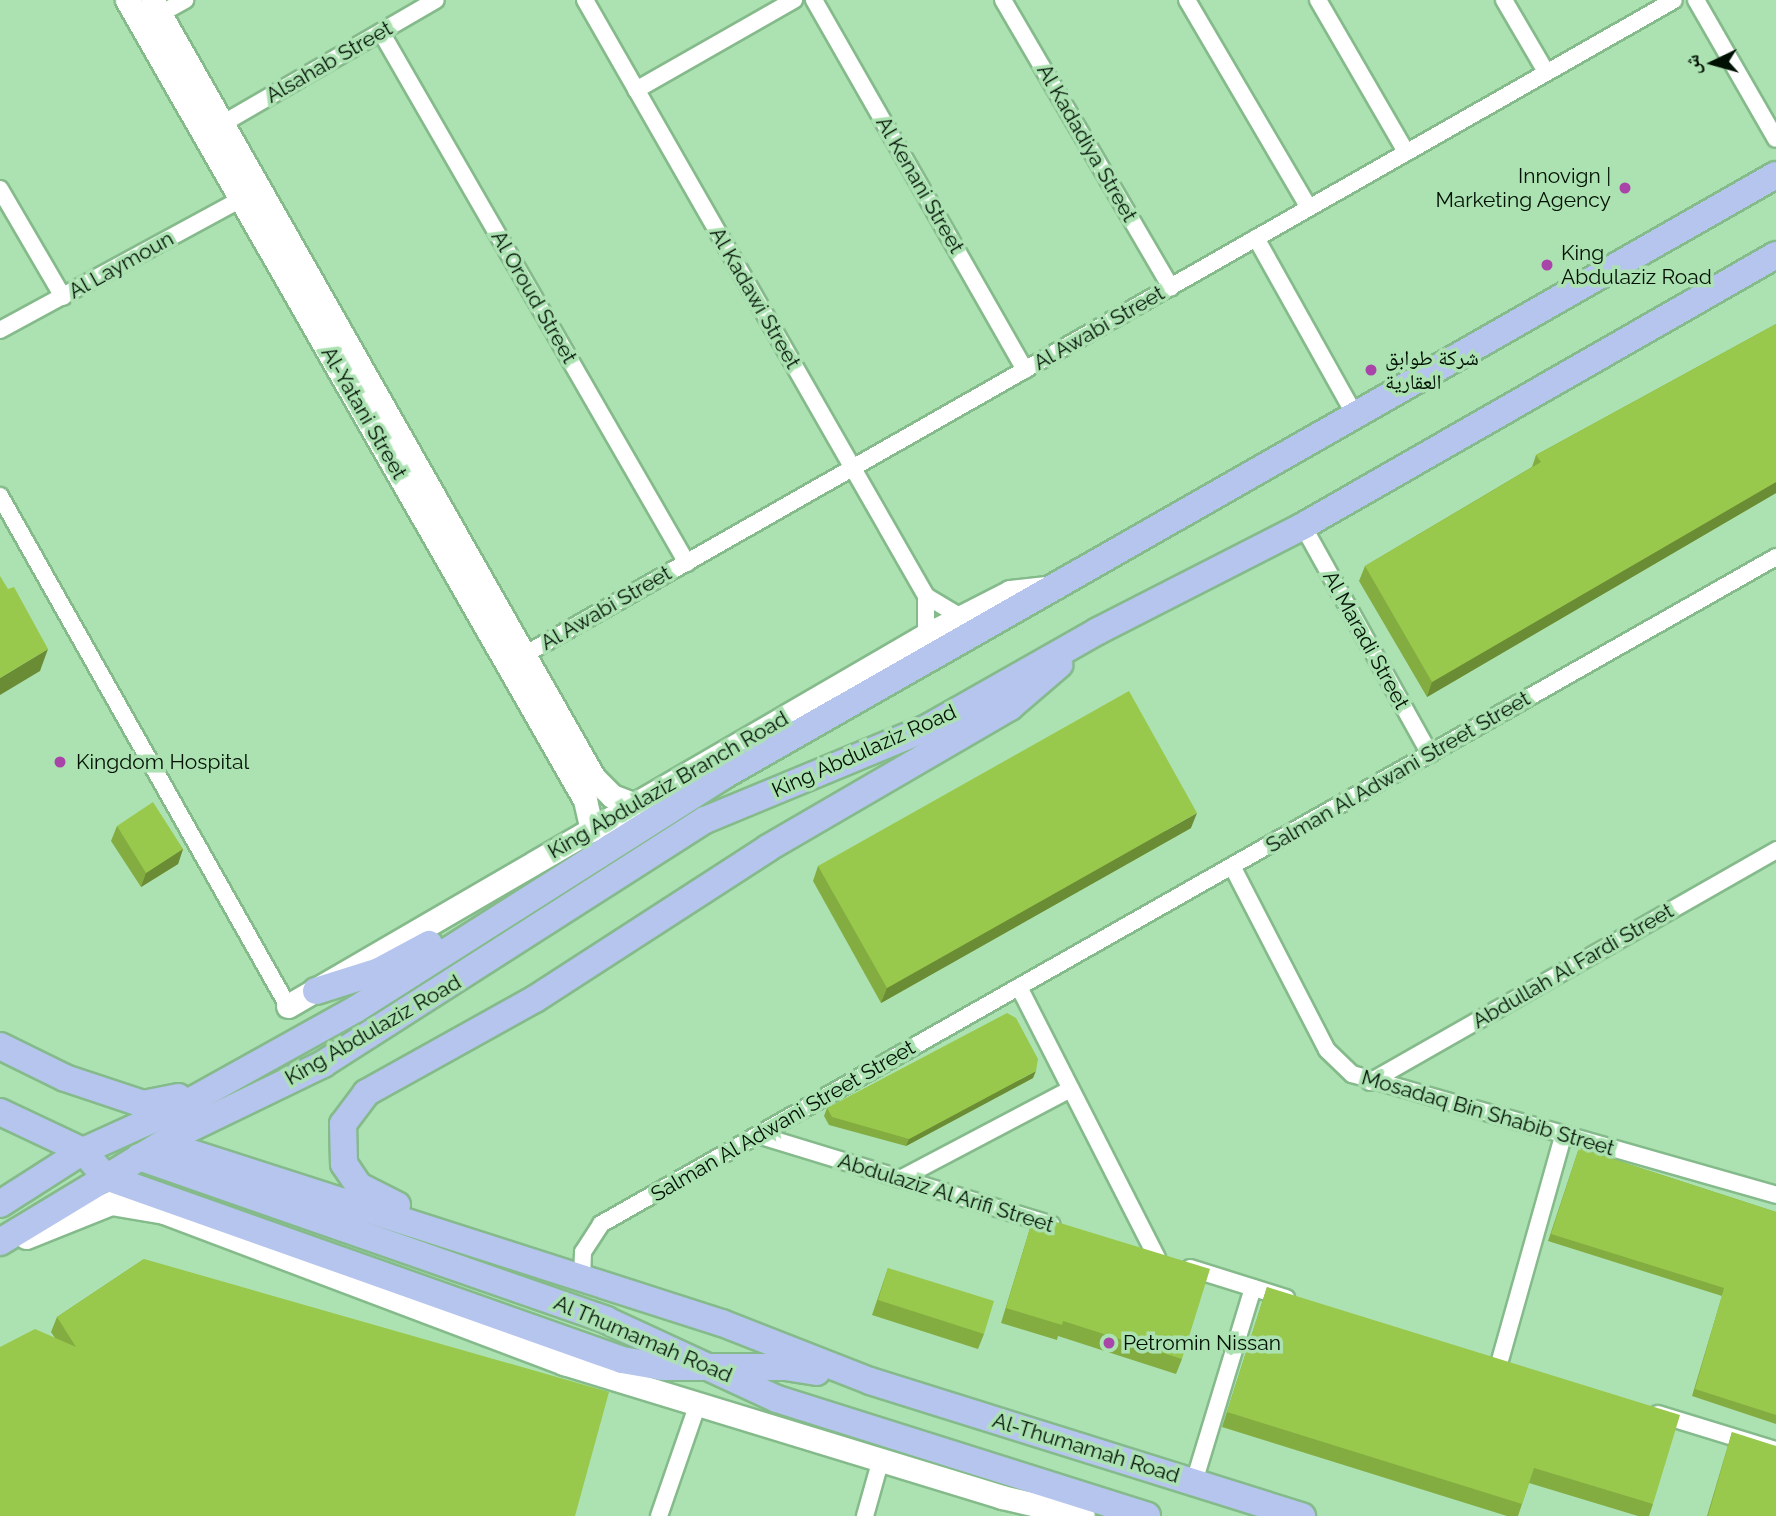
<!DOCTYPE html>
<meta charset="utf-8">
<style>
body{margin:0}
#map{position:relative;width:1776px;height:1516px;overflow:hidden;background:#ace2b2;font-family:Raleway,"Noto Naskh Arabic",sans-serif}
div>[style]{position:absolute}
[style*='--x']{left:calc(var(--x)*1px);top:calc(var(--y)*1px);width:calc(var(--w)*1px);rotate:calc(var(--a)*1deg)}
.roads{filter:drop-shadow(2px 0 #85ba8b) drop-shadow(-2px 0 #85ba8b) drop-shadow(0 2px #85ba8b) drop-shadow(0 -2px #85ba8b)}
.street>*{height:16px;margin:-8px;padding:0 8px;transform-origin:8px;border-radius:8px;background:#fff}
.secondary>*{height:23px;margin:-11.5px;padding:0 11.5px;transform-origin:11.5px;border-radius:11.5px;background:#fff}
.primary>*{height:26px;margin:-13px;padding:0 13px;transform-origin:13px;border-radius:13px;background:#b6c5ee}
.wall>*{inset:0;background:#83ac41}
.shaded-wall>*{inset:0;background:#6a8c35}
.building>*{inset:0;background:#98c84c}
.dots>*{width:19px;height:19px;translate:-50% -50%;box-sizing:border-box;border:4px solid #ace2b2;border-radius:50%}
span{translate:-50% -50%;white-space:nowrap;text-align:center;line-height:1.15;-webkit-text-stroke:7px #ace2b2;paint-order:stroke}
.street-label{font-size:21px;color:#001103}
.poi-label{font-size:21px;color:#001103}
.right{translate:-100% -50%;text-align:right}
.left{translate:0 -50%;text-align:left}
.north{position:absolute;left:1678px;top:28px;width:70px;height:70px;-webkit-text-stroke:5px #ace2b2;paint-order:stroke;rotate:265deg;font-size:19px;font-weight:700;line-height:28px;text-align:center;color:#001103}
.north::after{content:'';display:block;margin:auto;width:24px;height:32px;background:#001103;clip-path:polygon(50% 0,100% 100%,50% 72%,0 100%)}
</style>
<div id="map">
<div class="roads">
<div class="street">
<div style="--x:585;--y:0;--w:687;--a:60.22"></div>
<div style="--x:926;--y:596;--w:39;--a:90"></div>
<div style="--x:814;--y:0;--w:426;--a:60.3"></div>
<div style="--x:1003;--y:0;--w:333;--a:59.7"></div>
<div style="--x:1187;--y:0;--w:241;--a:59.6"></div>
<div style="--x:1318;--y:0;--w:176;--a:59.9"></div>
<div style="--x:1504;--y:0;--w:83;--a:59.7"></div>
<div style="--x:1696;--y:0;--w:160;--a:60.1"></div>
<div style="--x:160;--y:14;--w:29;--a:-29"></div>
<div style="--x:381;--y:32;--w:613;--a:60.05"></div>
<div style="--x:636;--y:90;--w:182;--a:-29.7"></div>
<div style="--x:222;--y:124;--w:247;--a:-30.1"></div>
<div style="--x:0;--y:189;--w:125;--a:59.7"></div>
<div style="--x:1256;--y:238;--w:205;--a:60.8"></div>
<div style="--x:0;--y:330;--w:274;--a:-28.5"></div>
<div style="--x:0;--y:496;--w:586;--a:60.55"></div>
<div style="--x:1303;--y:526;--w:261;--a:60.9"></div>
<div style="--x:926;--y:596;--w:41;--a:31"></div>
<div style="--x:524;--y:655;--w:1323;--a:-29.66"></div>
<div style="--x:1232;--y:866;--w:207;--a:62.7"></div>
<div style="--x:1327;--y:1050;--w:35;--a:44"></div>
<div style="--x:1352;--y:1074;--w:441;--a:15.9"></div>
<div style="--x:1019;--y:987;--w:304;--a:63"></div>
<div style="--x:1370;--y:1082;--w:468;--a:-29.7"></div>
<div style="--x:758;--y:1135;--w:307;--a:17"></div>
<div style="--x:900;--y:1179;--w:193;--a:-27.8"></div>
<div style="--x:1190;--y:1268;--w:101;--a:17.4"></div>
<div style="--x:582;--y:1280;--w:28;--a:-88"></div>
<div style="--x:583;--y:1252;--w:33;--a:-57"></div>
<div style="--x:601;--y:1224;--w:1351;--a:-29.58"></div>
<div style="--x:1499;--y:1364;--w:237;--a:-74.3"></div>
<div style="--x:1658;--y:1414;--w:123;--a:17"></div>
<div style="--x:1194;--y:1482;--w:203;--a:-73.1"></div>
<div style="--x:659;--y:1516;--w:116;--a:-70.9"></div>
<div style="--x:865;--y:1516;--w:59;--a:-74.3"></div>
</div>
<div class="secondary">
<div style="--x:127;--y:0;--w:922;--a:60.21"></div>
<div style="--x:585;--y:800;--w:31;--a:77"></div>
<div style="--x:152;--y:0;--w:895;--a:60.4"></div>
<div style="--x:594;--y:778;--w:25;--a:45"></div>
<div style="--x:612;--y:796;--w:25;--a:21"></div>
<div style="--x:288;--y:1006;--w:738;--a:-30.18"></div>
<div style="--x:926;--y:635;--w:94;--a:-27.1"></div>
<div style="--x:1010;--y:592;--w:46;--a:-6.2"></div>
<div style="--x:26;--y:1237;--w:92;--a:-21.8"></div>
<div style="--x:111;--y:1203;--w:54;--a:9.6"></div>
<div style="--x:164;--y:1212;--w:428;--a:20.7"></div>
<div style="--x:564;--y:1363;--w:458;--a:17"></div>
<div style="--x:1002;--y:1497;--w:83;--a:13.2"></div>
</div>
<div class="primary">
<div style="--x:316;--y:991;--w:66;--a:-17.6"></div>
<div style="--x:379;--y:971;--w:57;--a:-28.4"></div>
<div style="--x:0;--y:1046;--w:72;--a:26.2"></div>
<div style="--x:65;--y:1078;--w:82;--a:18.4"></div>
<div style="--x:143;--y:1104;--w:36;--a:-11"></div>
<div style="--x:0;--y:1112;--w:92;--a:25.2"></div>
<div style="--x:83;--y:1151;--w:35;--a:49"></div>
<div style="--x:106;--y:1177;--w:547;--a:19.53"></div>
<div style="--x:622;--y:1360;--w:41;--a:9.9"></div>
<div style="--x:662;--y:1367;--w:123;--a:0"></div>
<div style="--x:785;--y:1367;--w:32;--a:9"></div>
<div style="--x:163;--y:1144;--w:587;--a:17.76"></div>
<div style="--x:722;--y:1323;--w:159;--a:21.4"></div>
<div style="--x:870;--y:1381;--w:453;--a:17.4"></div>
<div style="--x:139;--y:1157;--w:495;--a:19.2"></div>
<div style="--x:606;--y:1320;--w:188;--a:24.8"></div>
<div style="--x:777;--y:1399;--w:388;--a:17.5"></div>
<div style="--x:0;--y:1204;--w:98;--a:-32.6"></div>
<div style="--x:83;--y:1151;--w:104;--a:-24.4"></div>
<div style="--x:178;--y:1108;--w:204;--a:-29.1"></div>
<div style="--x:356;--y:1009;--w:435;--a:-32.4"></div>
<div style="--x:723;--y:776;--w:1212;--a:-29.72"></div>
<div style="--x:397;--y:1205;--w:42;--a:-153.4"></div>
<div style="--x:359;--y:1186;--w:27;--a:-124"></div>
<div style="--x:344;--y:1164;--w:40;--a:-91.4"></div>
<div style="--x:343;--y:1124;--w:39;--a:-53"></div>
<div style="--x:366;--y:1093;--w:193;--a:-29.1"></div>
<div style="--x:535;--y:999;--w:278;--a:-32.9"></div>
<div style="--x:768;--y:848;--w:280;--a:-30.2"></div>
<div style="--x:1010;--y:707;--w:65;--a:-40.6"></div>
<div style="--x:0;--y:1242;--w:205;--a:-31.2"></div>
<div style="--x:175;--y:1136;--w:165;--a:-25.9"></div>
<div style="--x:323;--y:1064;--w:453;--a:-32.6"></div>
<div style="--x:705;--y:820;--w:243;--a:-22.5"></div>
<div style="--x:929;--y:727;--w:194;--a:-29.6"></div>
<div style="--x:1098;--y:631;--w:230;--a:-27.1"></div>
<div style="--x:1303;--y:526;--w:545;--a:-29.81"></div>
</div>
</div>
<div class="wall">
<div style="clip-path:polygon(1776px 324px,1776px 493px,1427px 697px,1359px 581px,1365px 566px,1532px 467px,1536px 455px)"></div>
<div style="clip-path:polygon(117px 826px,183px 849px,178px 864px,141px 887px,111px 841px)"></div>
<div style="clip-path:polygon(1191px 828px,881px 1003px,813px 881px,818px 866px)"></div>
<div style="clip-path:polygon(1033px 1078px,906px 1146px,829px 1125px,824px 1116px,827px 1108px)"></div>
<div style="clip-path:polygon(1579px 1148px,1776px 1212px,1776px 1424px,1692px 1396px,1722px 1296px,1548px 1241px)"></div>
<div style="clip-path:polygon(1034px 1215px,1182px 1359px,1176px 1374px,1058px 1336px,1057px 1340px,1001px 1323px)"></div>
<div style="clip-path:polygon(144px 1259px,0 1516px,55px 1338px,51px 1332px,57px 1317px)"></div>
<div style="clip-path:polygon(888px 1268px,984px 1334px,978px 1349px,872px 1315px)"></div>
<div style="clip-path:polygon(1267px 1287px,1653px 1504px,1649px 1516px,1638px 1516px,1529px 1483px,1518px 1516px,1507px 1516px,1222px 1427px)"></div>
<div style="clip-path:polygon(1732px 1432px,1776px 1516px,1707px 1516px)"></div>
</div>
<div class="shaded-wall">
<div style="clip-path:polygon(1776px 482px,1776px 493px,1427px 697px,1432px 682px)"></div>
<div style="clip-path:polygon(48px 649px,40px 671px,0 695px,0 678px)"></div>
<div style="clip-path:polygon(1197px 813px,1191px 828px,881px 1003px,887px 988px)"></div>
<div style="clip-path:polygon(183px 849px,178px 864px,141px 887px,146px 873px)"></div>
<div style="clip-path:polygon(1036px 1071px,1033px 1078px,906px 1146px,909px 1139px)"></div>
</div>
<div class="building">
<div style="clip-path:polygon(1776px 324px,1776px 482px,1432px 682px,1365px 566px,1541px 462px,1536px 455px)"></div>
<div style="clip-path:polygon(0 576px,8px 589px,14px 587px,48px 649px,0 678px)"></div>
<div style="clip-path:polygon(1129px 691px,1197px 813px,887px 988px,818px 866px)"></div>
<div style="clip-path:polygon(153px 802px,183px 849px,146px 873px,117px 826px)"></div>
<div style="clip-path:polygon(1007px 1013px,1016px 1018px,1038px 1059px,1036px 1071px,909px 1139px,832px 1117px,827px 1108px)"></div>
<div style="clip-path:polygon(1579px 1148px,1776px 1212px,1776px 1415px,1695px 1389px,1724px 1288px,1551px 1234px)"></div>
<div style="clip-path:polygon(1034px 1215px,1210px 1269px,1182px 1359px,1063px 1321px,1062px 1325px,1006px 1308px)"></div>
<div style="clip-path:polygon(144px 1259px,609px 1392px,575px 1516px,0 1516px,0 1347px,35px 1329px,76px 1347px,57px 1317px)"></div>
<div style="clip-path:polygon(888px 1268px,994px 1301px,984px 1334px,878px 1300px)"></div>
<div style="clip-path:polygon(1267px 1287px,1680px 1415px,1653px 1504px,1534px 1468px,1522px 1504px,1227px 1412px)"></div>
<div style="clip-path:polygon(1732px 1432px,1776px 1446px,1776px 1516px,1708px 1516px)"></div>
</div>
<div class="dots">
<div style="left:1625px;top:188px;background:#a944a9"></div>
<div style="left:1547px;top:265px;background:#a944a9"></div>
<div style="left:1371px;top:370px;background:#a944a9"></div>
<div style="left:60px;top:762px;background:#a944a9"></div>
<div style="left:1109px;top:1343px;background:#a944a9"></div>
</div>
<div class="street-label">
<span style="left:329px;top:62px;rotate:-30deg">Alsahab Street</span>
<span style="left:1087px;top:143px;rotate:60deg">Al Kadadiya Street</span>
<span style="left:920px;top:185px;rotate:60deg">Al Kenani Street</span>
<span style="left:121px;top:265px;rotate:-29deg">Al Laymoun</span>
<span style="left:534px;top:297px;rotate:60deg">Al Oroud Street</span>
<span style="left:755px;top:298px;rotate:60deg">Al Kadawi Street</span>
<span style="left:1099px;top:328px;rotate:-30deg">Al Awabi Street</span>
<span style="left:364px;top:413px;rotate:60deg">Al-Yatani Street</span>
<span style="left:606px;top:608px;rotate:-30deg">Al Awabi Street</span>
<span style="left:1366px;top:640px;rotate:61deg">Al Maradi Street</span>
<span style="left:864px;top:751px;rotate:-24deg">King Abdulaziz Road</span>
<span style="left:1398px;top:772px;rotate:-30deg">Salman Al Adwani Street Street</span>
<span style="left:668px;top:785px;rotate:-30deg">King Abdulaziz Branch Road</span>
<span style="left:1573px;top:966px;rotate:-30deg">Abdullah Al Fardi Street</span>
<span style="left:373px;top:1030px;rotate:-30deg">King Abdulaziz Road</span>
<span style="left:1488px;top:1113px;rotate:16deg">Mosadaq Bin Shabib Street</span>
<span style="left:783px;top:1121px;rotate:-30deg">Salman Al Adwani Street Street</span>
<span style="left:946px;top:1193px;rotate:17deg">Abdulaziz Al Arifi Street</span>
<span style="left:643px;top:1339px;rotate:23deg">Al Thumamah Road</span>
<span style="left:1086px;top:1448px;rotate:17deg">Al-Thumamah Road</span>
</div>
<div class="poi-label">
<span class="right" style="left:1611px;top:188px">Innovign |<br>Marketing Agency</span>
<span class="left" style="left:1561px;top:265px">King<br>Abdulaziz Road</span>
<span class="left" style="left:1385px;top:370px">شركة طوابق<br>العقارية</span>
<span class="left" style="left:76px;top:762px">Kingdom Hospital</span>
<span class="left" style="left:1123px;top:1343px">Petromin Nissan</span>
</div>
<div class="north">ش</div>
</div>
